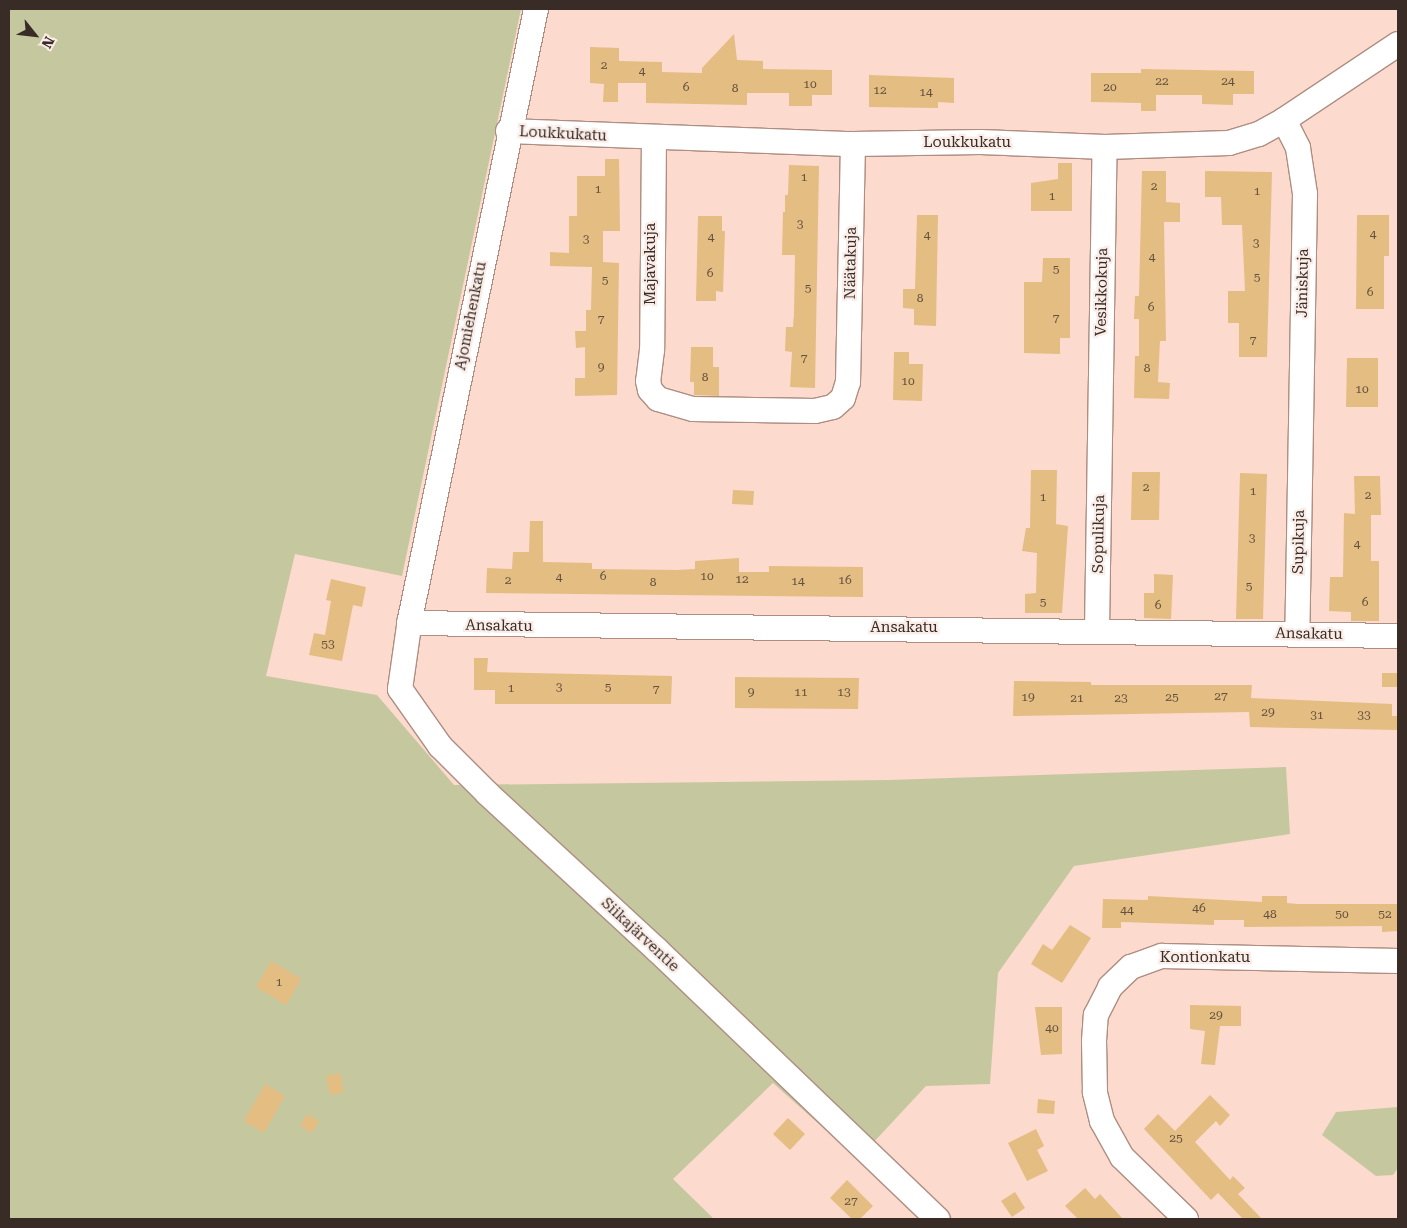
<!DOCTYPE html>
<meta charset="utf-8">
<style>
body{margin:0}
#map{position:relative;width:1407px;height:1228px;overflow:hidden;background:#fcdacd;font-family:"Roboto Serif",serif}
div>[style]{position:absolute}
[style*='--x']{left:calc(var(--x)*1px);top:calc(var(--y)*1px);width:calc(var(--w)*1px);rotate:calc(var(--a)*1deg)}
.green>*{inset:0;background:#c5c89f}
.building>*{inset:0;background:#e4bd82}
.roads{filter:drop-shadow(1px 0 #ae8e82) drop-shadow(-1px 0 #ae8e82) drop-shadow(0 1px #ae8e82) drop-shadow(0 -1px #ae8e82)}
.minor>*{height:24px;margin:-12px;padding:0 12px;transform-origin:12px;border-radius:12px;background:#fff}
span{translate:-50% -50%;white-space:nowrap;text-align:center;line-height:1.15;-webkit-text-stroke:4.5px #faece7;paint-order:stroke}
.number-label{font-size:12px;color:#64503e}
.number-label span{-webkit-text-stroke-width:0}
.street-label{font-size:15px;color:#392c27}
.frame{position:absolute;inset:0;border:10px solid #392c27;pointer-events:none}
.north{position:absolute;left:10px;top:10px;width:50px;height:50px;-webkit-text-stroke:4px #faece7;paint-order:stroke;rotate:119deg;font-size:14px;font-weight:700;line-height:20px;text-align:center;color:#392c27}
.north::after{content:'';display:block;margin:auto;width:18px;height:22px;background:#392c27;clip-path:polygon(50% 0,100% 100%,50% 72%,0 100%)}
</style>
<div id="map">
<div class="green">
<div style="clip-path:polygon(9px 9px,521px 9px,402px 576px,295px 554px,266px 676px,377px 695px,454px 785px,889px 780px,1286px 767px,1290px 834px,1074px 866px,998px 973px,990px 1084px,926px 1086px,858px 1159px,773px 1083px,673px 1179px,714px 1219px,9px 1219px)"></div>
<div style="clip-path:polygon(1398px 1107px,1398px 1168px,1393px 1175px,1376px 1176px,1322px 1135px,1336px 1112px)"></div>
</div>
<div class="building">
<div style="clip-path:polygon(734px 34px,737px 60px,763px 61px,763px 69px,832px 70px,832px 95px,812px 95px,812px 106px,789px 106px,789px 93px,747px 93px,747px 105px,646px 103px,646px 83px,618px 83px,618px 102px,603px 102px,604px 84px,590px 83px,590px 47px,619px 48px,619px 61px,662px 62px,662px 72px,702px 73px,702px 68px)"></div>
<div style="clip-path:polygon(1141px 69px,1254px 71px,1254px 94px,1233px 94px,1233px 105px,1202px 104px,1202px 95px,1156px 95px,1156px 111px,1141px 111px,1141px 103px,1091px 102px,1091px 73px,1141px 73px)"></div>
<div style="clip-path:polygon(869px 75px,954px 78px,954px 103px,938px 102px,938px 108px,869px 107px)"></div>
<div style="clip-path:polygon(605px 159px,619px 159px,620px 231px,603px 231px,603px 262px,619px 263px,617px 395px,575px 396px,575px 378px,585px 378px,585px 347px,576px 348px,575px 331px,586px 331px,586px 310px,591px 310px,592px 267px,550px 266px,550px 252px,569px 253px,569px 216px,577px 216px,577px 176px,605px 176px)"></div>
<div style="clip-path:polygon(1058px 163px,1072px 163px,1072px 211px,1031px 211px,1031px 183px,1058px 179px)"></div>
<div style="clip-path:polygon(789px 165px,819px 166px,815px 388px,790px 387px,792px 352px,785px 351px,786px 327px,793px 327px,794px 314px,795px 255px,782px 255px,783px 212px,785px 212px,785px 195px,788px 195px)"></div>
<div style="clip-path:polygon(1142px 171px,1166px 171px,1166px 202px,1180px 203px,1180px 222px,1164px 222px,1166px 341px,1160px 341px,1158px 382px,1170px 383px,1169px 399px,1134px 398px,1135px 356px,1139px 356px,1139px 319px,1134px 319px,1135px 296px,1139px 296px)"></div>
<div style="clip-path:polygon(1205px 171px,1272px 172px,1267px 357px,1239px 357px,1239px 323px,1228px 323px,1228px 291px,1245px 291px,1242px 225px,1222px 225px,1221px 197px,1205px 197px)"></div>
<div style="clip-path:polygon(917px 215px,938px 215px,936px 326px,914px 325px,914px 309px,903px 308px,903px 289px,915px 289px)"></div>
<div style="clip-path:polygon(1357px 215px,1389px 215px,1389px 256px,1384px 256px,1384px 309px,1356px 309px)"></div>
<div style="clip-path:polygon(698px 216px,722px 216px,722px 231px,725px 231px,723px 292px,716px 291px,716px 301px,696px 301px)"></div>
<div style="clip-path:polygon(1043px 258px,1070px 258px,1070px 338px,1060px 338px,1060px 354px,1024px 353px,1024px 282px,1042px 282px)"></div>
<div style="clip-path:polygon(691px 347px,713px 347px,713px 367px,719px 367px,719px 396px,694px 395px,694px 382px,690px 382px)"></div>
<div style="clip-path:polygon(894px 352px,909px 352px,909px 364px,923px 364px,922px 401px,893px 400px)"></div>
<div style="clip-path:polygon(1347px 358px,1378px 358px,1378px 407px,1346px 407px)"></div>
<div style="clip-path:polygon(1031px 470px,1057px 470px,1056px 524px,1068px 526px,1062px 613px,1025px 613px,1025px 594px,1036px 593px,1037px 553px,1022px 551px,1026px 528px,1030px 528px)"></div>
<div style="clip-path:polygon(1132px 472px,1160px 472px,1159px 520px,1131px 520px)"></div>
<div style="clip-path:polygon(1240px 473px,1267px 474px,1263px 619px,1236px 619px)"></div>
<div style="clip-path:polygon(1354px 476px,1380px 476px,1381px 515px,1371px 515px,1371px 561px,1379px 561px,1379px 621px,1351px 621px,1351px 612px,1329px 611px,1330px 577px,1343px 577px,1344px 513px,1355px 514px)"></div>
<div style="clip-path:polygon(733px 490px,754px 491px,753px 505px,732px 504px)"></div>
<div style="clip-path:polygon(530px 521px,543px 521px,543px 562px,592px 563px,592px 569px,677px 570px,695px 569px,695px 561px,739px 558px,739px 572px,769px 572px,769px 566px,863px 567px,863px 597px,486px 593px,487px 568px,512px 569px,513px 552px,529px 552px)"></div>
<div style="clip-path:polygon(1154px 574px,1173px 575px,1171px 619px,1144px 618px,1144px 593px,1154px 593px)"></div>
<div style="clip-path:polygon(331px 579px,366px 587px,362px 607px,353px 605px,342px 661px,309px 655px,314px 633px,325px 635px,331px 601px,326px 600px)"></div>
<div style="clip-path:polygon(474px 658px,488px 658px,487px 672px,672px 676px,671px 704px,495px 704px,495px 690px,474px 690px)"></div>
<div style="clip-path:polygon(1382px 673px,1397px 673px,1397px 687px,1382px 687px)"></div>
<div style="clip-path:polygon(735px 677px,859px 678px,858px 709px,735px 708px)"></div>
<div style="clip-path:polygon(1014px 681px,1091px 682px,1091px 685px,1252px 685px,1251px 698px,1392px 704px,1392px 716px,1398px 716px,1398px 730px,1250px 727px,1249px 712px,1013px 716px)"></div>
<div style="clip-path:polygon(1148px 896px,1262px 902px,1262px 896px,1287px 896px,1287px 903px,1297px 904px,1398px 904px,1398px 931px,1382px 932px,1382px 926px,1244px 927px,1244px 920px,1214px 920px,1214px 925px,1121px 922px,1121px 928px,1102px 928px,1103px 899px,1148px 900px)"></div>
<div style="clip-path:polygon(1070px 925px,1091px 938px,1062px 983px,1031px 964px,1043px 944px,1052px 950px)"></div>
<div style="clip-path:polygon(271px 961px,301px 979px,286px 1005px,256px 987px)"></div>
<div style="clip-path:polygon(1190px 1005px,1241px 1006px,1241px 1026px,1220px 1026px,1215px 1065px,1201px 1064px,1205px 1031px,1190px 1029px)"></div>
<div style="clip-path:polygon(1035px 1007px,1062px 1007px,1062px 1054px,1041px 1055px)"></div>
<div style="clip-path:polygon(340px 1073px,344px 1092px,330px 1095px,326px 1076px)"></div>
<div style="clip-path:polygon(265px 1084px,285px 1096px,264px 1133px,244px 1121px)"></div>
<div style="clip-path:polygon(1210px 1095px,1230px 1115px,1220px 1126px,1216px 1121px,1195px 1142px,1230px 1180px,1233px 1176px,1245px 1188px,1238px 1194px,1262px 1219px,1243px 1219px,1218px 1193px,1211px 1200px,1144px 1129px,1158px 1114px,1175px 1131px)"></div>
<div style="clip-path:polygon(1038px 1099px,1055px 1101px,1054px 1114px,1037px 1113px)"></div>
<div style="clip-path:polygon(307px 1114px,319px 1121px,312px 1133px,300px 1126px)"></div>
<div style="clip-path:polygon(788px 1118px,805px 1134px,790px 1150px,773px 1134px)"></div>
<div style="clip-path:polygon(1036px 1129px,1044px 1146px,1037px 1150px,1048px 1171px,1027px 1181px,1008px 1143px)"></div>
<div style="clip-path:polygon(847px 1180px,873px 1206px,860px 1219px,852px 1219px,830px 1198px)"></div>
<div style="clip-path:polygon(1085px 1188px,1095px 1199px,1100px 1194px,1123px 1219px,1078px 1219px,1065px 1206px)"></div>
<div style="clip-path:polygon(1015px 1192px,1025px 1208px,1012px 1217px,1001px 1201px)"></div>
</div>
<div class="roads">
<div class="minor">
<div style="--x:536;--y:9;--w:623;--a:101.67"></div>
<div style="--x:410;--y:619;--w:71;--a:98.1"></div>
<div style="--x:400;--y:689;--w:70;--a:54.9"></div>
<div style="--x:440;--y:746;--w:68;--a:45"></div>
<div style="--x:488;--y:794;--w:230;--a:42.7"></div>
<div style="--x:657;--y:950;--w:389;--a:43.8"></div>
<div style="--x:1284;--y:120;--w:31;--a:63"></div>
<div style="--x:1298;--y:148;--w:47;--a:81.3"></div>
<div style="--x:1305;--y:194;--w:440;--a:91"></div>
<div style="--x:508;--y:131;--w:345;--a:2.2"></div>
<div style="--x:853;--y:144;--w:127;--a:-0.9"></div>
<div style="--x:980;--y:142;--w:125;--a:2.3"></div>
<div style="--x:1105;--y:147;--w:124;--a:-1.8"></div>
<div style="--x:1229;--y:143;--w:31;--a:-17"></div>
<div style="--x:1259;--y:134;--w:29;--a:-29"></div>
<div style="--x:1284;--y:120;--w:137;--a:-33.7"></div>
<div style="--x:654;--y:137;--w:213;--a:90.5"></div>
<div style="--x:652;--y:350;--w:31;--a:97"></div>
<div style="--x:648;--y:381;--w:9;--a:77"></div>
<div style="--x:650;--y:390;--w:12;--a:48"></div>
<div style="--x:658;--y:399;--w:36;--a:16"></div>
<div style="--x:693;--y:409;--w:122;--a:0.9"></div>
<div style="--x:815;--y:411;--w:18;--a:-13"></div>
<div style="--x:833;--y:407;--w:13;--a:-42"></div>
<div style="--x:843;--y:398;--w:17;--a:-73"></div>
<div style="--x:848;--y:382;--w:238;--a:-88.8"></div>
<div style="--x:409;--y:623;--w:989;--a:0.75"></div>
<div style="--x:1097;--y:630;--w:483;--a:-89.1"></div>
<div style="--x:1186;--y:1219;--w:89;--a:-135.9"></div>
<div style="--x:1122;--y:1157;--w:41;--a:-119.1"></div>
<div style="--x:1102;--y:1121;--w:30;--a:-104"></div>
<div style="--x:1095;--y:1092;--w:51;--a:-91.1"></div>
<div style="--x:1094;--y:1041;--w:26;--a:-86"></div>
<div style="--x:1096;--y:1015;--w:31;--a:-63"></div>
<div style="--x:1110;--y:987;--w:29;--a:-44"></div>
<div style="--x:1131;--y:967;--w:33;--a:-20"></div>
<div style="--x:1162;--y:956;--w:236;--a:1.2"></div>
</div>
</div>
<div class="number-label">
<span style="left:604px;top:66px">2</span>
<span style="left:642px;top:72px">4</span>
<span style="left:1162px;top:82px">22</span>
<span style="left:1228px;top:82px">24</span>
<span style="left:810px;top:85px">10</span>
<span style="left:686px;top:88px">6</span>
<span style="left:1110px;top:88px">20</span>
<span style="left:735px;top:89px">8</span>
<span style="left:880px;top:91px">12</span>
<span style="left:926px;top:93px">14</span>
<span style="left:804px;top:178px">1</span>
<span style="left:1154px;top:187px">2</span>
<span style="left:598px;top:190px">1</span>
<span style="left:1257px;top:192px">1</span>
<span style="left:1052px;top:197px">1</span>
<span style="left:800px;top:225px">3</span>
<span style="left:1373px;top:235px">4</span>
<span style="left:927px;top:236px">4</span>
<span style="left:711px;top:238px">4</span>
<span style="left:586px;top:240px">3</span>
<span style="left:1256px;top:244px">3</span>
<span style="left:1152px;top:258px">4</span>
<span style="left:1056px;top:270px">5</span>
<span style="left:710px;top:274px">6</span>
<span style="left:1257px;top:278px">5</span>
<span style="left:605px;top:281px">5</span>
<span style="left:808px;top:289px">5</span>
<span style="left:1370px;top:293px">6</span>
<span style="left:920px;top:299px">8</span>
<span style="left:1151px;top:308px">6</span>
<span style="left:1056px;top:319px">7</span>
<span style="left:601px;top:320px">7</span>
<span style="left:1253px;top:341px">7</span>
<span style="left:804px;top:359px">7</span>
<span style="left:601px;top:368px">9</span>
<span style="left:1147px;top:369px">8</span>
<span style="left:705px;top:378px">8</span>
<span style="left:908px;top:382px">10</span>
<span style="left:1362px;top:390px">10</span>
<span style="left:1146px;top:488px">2</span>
<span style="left:1253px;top:492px">1</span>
<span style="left:1368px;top:496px">2</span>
<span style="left:1043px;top:498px">1</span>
<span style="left:1252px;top:539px">3</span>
<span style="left:1357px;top:545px">4</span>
<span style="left:603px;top:577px">6</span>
<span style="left:707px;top:577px">10</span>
<span style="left:559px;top:578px">4</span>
<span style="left:742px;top:580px">12</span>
<span style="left:508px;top:581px">2</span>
<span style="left:845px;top:581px">16</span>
<span style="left:798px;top:582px">14</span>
<span style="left:653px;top:583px">8</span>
<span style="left:1249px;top:587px">5</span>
<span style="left:1043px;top:603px">5</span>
<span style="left:1365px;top:603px">6</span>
<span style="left:1158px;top:606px">6</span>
<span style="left:328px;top:645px">53</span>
<span style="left:559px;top:688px">3</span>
<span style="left:608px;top:688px">5</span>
<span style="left:511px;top:689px">1</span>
<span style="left:656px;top:690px">7</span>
<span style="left:751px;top:693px">9</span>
<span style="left:801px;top:693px">11</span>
<span style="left:844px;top:693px">13</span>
<span style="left:1221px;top:697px">27</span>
<span style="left:1028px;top:698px">19</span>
<span style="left:1172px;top:698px">25</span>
<span style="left:1077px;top:699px">21</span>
<span style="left:1121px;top:699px">23</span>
<span style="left:1268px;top:713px">29</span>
<span style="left:1317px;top:716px">31</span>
<span style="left:1364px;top:716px">33</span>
<span style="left:1199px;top:909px">46</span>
<span style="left:1127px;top:911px">44</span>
<span style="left:1270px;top:915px">48</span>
<span style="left:1342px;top:915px">50</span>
<span style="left:1385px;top:915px">52</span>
<span style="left:279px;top:983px">1</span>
<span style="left:1216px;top:1016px">29</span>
<span style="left:1052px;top:1029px">40</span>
<span style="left:1176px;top:1139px">25</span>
<span style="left:851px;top:1202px">27</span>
</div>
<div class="street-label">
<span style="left:563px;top:134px;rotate:3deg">Loukkukatu</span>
<span style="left:967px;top:143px">Loukkukatu</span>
<span style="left:851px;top:263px;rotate:-89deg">Näätakuja</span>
<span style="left:651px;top:264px;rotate:-90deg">Majavakuja</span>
<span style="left:1303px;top:283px;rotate:-89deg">Jäniskuja</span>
<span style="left:1102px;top:292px;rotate:-89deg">Vesikkokuja</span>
<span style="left:471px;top:316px;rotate:-79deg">Ajomiehenkatu</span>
<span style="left:1099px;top:534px;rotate:-89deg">Sopulikuja</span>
<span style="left:1299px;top:542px;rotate:-89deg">Supikuja</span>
<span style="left:499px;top:626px;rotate:1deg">Ansakatu</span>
<span style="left:904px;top:628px">Ansakatu</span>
<span style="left:1309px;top:634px;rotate:1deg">Ansakatu</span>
<span style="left:640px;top:935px;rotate:43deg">Siikajärventie</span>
<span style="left:1205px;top:958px">Kontionkatu</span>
</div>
<div class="frame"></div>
<div class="north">N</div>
</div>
